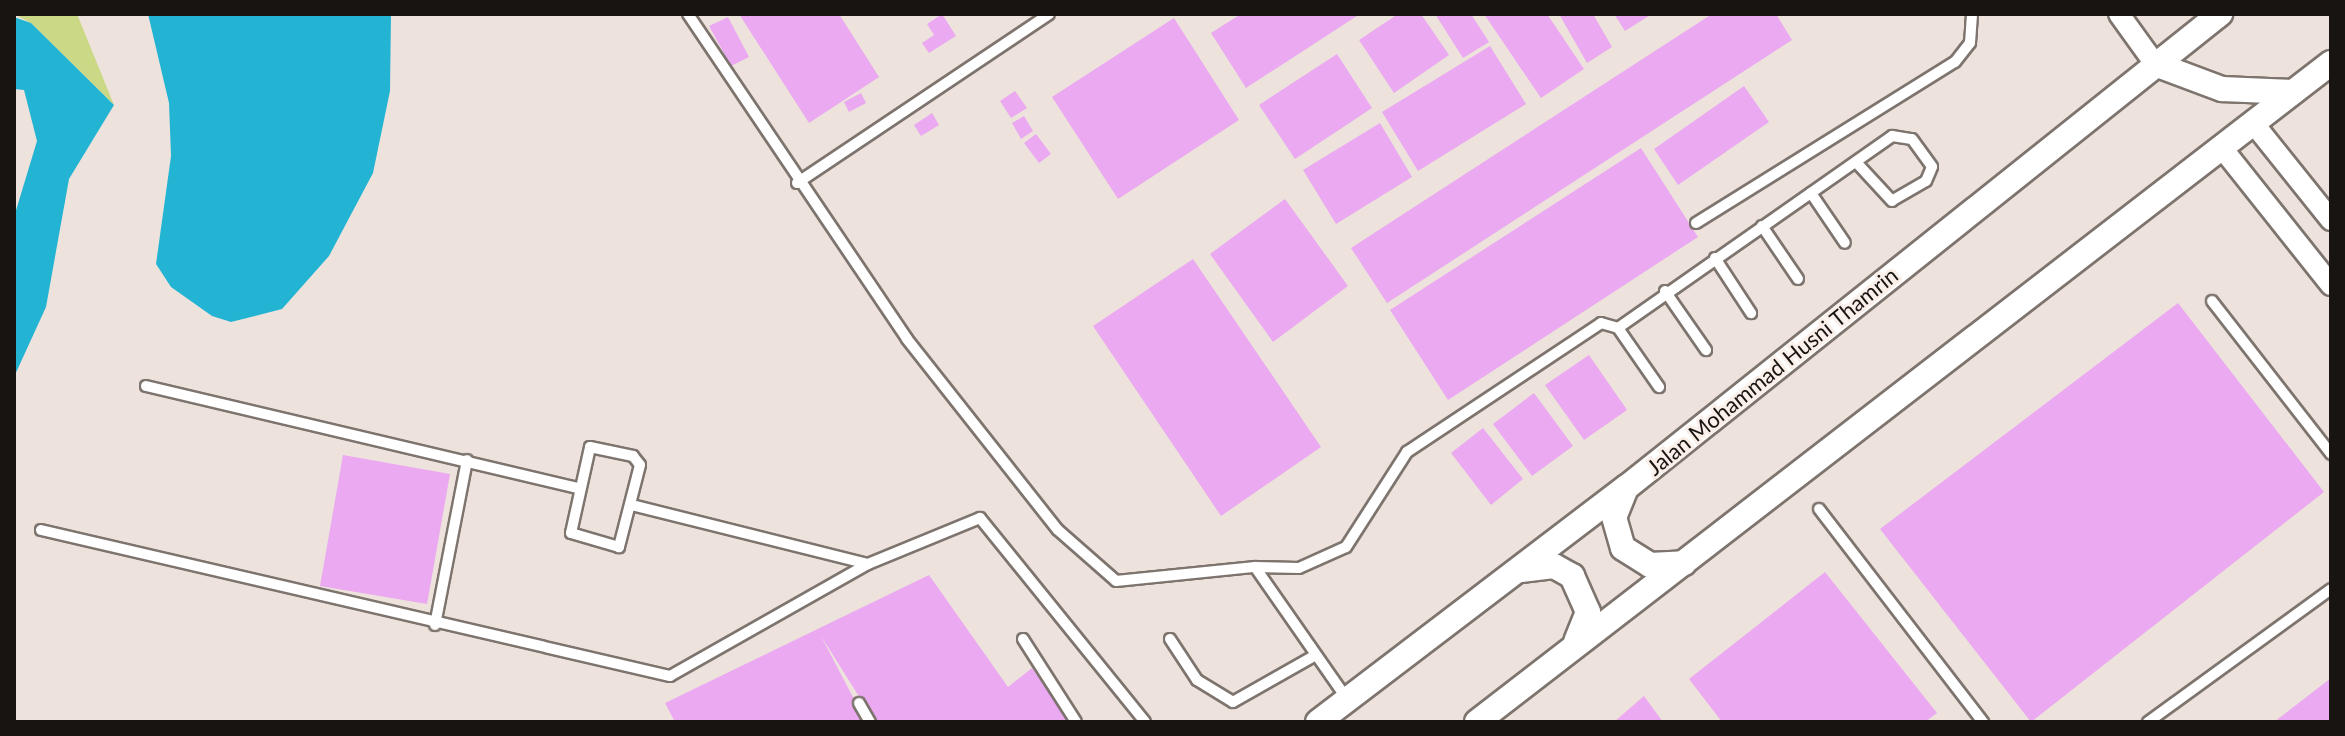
<!DOCTYPE html>
<style>
body{margin:0}
#map{position:relative;width:2345px;height:736px;overflow:hidden;background:#ede3dc;font-family:Lato,sans-serif}
div>[style]{position:absolute}
[style*='--x']{left:calc(var(--x)*1px);top:calc(var(--y)*1px);width:calc(var(--w)*1px);rotate:calc(var(--a)*1deg)}
.green>*{inset:0;background:#cbd886}
.water>*{inset:0;background:#23b4d4}
.river>*{height:38px;margin:-19px;padding:0 19px;transform-origin:19px;border-radius:19px;background:#23b4d4}
.building>*{inset:0;background:#eaa9f1}
.roads{filter:drop-shadow(2px 0 #7e746e) drop-shadow(-2px 0 #7e746e) drop-shadow(0 2px #7e746e) drop-shadow(0 -2px #7e746e)}
.service>*{height:10px;margin:-5px;padding:0 5px;transform-origin:5px;border-radius:5px;background:#fff}
.minor>*{height:20px;margin:-10px;padding:0 10px;transform-origin:10px;border-radius:10px;background:#fff}
.tertiary>*{height:24px;margin:-12px;padding:0 12px;transform-origin:12px;border-radius:12px;background:#fff}
span{translate:-50% -50%;white-space:nowrap;text-align:center;line-height:1.15;-webkit-text-stroke:6px #fbf0e9;paint-order:stroke}
.street-label{font-size:22px;color:#181412}
.frame{position:absolute;inset:0;border:16px solid #181412;pointer-events:none}
</style>
<div id="map">
<div class="green">
<div style="clip-path:polygon(14px 14px,77px 14px,114px 105px,31px 23px)"></div>
</div>
<div class="water">
<div style="clip-path:polygon(148px 14px,391px 14px,390px 91px,373px 173px,329px 256px,282px 309px,231px 322px,212px 316px,171px 287px,156px 264px,171px 156px,169px 103px)"></div>
<div style="clip-path:polygon(14px 17px,31px 23px,114px 105px,69px 179px,46px 307px,14px 377px,14px 217px,37px 141px,24px 90px,14px 89px)"></div>
</div>
<div class="river">
<div style="--x:14;--y:294;--w:100;--a:-71.4"></div>
</div>
<div class="building">
<div style="clip-path:polygon(739px 14px,839px 14px,879px 77px,809px 123px)"></div>
<div style="clip-path:polygon(942px 14px,956px 36px,929px 53px,922px 43px,934px 35px,927px 24px)"></div>
<div style="clip-path:polygon(1241px 14px,1360px 14px,1246px 88px,1211px 33px)"></div>
<div style="clip-path:polygon(1398px 14px,1421px 14px,1449px 55px,1394px 93px,1359px 40px)"></div>
<div style="clip-path:polygon(1435px 14px,1471px 14px,1489px 42px,1463px 58px)"></div>
<div style="clip-path:polygon(1484px 14px,1547px 14px,1584px 69px,1541px 98px)"></div>
<div style="clip-path:polygon(1559px 14px,1593px 14px,1612px 47px,1587px 63px)"></div>
<div style="clip-path:polygon(1614px 14px,1652px 14px,1625px 31px)"></div>
<div style="clip-path:polygon(1712px 14px,1776px 14px,1792px 40px,1387px 303px,1351px 248px)"></div>
<div style="clip-path:polygon(728px 17px,749px 57px,731px 66px,709px 26px)"></div>
<div style="clip-path:polygon(1174px 18px,1239px 120px,1118px 199px,1052px 97px)"></div>
<div style="clip-path:polygon(1490px 46px,1526px 104px,1418px 171px,1382px 112px)"></div>
<div style="clip-path:polygon(1337px 54px,1372px 108px,1295px 159px,1259px 105px)"></div>
<div style="clip-path:polygon(1744px 86px,1769px 122px,1678px 185px,1654px 149px)"></div>
<div style="clip-path:polygon(1015px 91px,1027px 108px,1011px 118px,1000px 101px)"></div>
<div style="clip-path:polygon(861px 93px,866px 103px,849px 112px,844px 102px)"></div>
<div style="clip-path:polygon(932px 113px,939px 125px,921px 136px,914px 125px)"></div>
<div style="clip-path:polygon(1024px 116px,1033px 131px,1021px 139px,1012px 123px)"></div>
<div style="clip-path:polygon(1380px 123px,1412px 177px,1336px 224px,1303px 170px)"></div>
<div style="clip-path:polygon(1036px 134px,1051px 154px,1039px 163px,1024px 143px)"></div>
<div style="clip-path:polygon(1641px 148px,1698px 237px,1448px 400px,1390px 310px)"></div>
<div style="clip-path:polygon(1285px 199px,1348px 286px,1273px 342px,1210px 254px)"></div>
<div style="clip-path:polygon(1193px 259px,1321px 447px,1221px 516px,1093px 326px)"></div>
<div style="clip-path:polygon(2178px 303px,2324px 492px,2031px 722px,1880px 529px)"></div>
<div style="clip-path:polygon(1589px 355px,1627px 410px,1584px 440px,1545px 385px)"></div>
<div style="clip-path:polygon(1534px 393px,1573px 446px,1532px 476px,1493px 424px)"></div>
<div style="clip-path:polygon(1483px 428px,1523px 479px,1491px 505px,1451px 453px)"></div>
<div style="clip-path:polygon(343px 455px,450px 474px,427px 604px,320px 586px)"></div>
<div style="clip-path:polygon(1825px 572px,1937px 713px,1925px 722px,1722px 722px,1689px 679px)"></div>
<div style="clip-path:polygon(929px 575px,1008px 687px,1032px 668px,1070px 722px,875px 722px,821px 636px,866px 722px,675px 722px,665px 703px)"></div>
<div style="clip-path:polygon(2331px 678px,2331px 722px,2274px 722px)"></div>
<div style="clip-path:polygon(1644px 696px,1663px 722px,1614px 722px)"></div>
</div>
<div class="roads">
<div class="service">
<div style="--x:688;--y:14;--w:392;--a:56"></div>
<div style="--x:907;--y:339;--w:243;--a:51.7"></div>
<div style="--x:1058;--y:530;--w:77;--a:41.3"></div>
<div style="--x:1116;--y:581;--w:140;--a:-5.8"></div>
<div style="--x:1255;--y:567;--w:161;--a:55.1"></div>
<div style="--x:797;--y:183;--w:303;--a:-33.8"></div>
<div style="--x:1811;--y:193;--w:60;--a:55.8"></div>
<div style="--x:1696;--y:223;--w:305;--a:-31.9"></div>
<div style="--x:1955;--y:62;--w:24;--a:-52"></div>
<div style="--x:1970;--y:43;--w:29;--a:-86"></div>
<div style="--x:1762;--y:226;--w:64;--a:55.8"></div>
<div style="--x:1715;--y:258;--w:66;--a:56.8"></div>
<div style="--x:1665;--y:291;--w:72;--a:55.2"></div>
<div style="--x:2212;--y:301;--w:194;--a:52.1"></div>
<div style="--x:1618;--y:328;--w:335;--a:-35"></div>
<div style="--x:1892;--y:136;--w:20;--a:9"></div>
<div style="--x:1912;--y:139;--w:34;--a:54"></div>
<div style="--x:1932;--y:167;--w:15;--a:113"></div>
<div style="--x:1926;--y:181;--w:39;--a:150"></div>
<div style="--x:1892;--y:201;--w:53;--a:-132.7"></div>
<div style="--x:146;--y:386;--w:443;--a:13.3"></div>
<div style="--x:590;--y:447;--w:44;--a:11.8"></div>
<div style="--x:633;--y:456;--w:11;--a:52"></div>
<div style="--x:640;--y:465;--w:85;--a:104.4"></div>
<div style="--x:619;--y:547;--w:50;--a:-163.7"></div>
<div style="--x:571;--y:533;--w:88;--a:-77.5"></div>
<div style="--x:1819;--y:509;--w:269;--a:52.4"></div>
<div style="--x:41;--y:530;--w:646;--a:13.07"></div>
<div style="--x:670;--y:676;--w:227;--a:-29.5"></div>
<div style="--x:868;--y:564;--w:243;--a:-166"></div>
<div style="--x:868;--y:564;--w:121;--a:-22.3"></div>
<div style="--x:980;--y:518;--w:262;--a:51"></div>
<div style="--x:1255;--y:567;--w:44;--a:1.3"></div>
<div style="--x:1299;--y:568;--w:51;--a:-24.1"></div>
<div style="--x:1346;--y:547;--w:113;--a:-57.3"></div>
<div style="--x:1407;--y:452;--w:233;--a:-33.6"></div>
<div style="--x:1601;--y:323;--w:18;--a:16"></div>
<div style="--x:1618;--y:328;--w:72;--a:55.2"></div>
<div style="--x:435;--y:625;--w:168;--a:-79"></div>
<div style="--x:1023;--y:639;--w:98;--a:57.4"></div>
<div style="--x:1170;--y:639;--w:49;--a:56.6"></div>
<div style="--x:1197;--y:680;--w:42;--a:31.4"></div>
<div style="--x:1233;--y:702;--w:93;--a:-29.6"></div>
<div style="--x:859;--y:703;--w:22;--a:60"></div>
<div style="--x:2148;--y:722;--w:226;--a:-36"></div>
</div>
<div class="minor">
<div style="--x:2119;--y:14;--w:62;--a:54.2"></div>
<div style="--x:2254;--y:124;--w:123;--a:51.3"></div>
<div style="--x:2222;--y:148;--w:175;--a:51.5"></div>
</div>
<div class="tertiary">
<div style="--x:2155;--y:64;--w:72;--a:20.5"></div>
<div style="--x:2222;--y:89;--w:71;--a:2.4"></div>
<div style="--x:1626;--y:488;--w:31;--a:112"></div>
<div style="--x:1614;--y:517;--w:32;--a:74"></div>
<div style="--x:1623;--y:548;--w:32;--a:32"></div>
<div style="--x:1650;--y:565;--w:34;--a:-3"></div>
<div style="--x:1521;--y:570;--w:33;--a:-7"></div>
<div style="--x:1554;--y:566;--w:21;--a:29"></div>
<div style="--x:1572;--y:576;--w:39;--a:66"></div>
<div style="--x:1588;--y:612;--w:31;--a:112"></div>
<div style="--x:1318;--y:722;--w:388;--a:-37.3"></div>
<div style="--x:1627;--y:487;--w:759;--a:-38.58"></div>
<div style="--x:1477;--y:722;--w:1079;--a:-37.66"></div>
</div>
</div>
<div class="street-label">
<span style="left:1772px;top:371px;rotate:-39deg">Jalan Mohammad Husni Thamrin</span>
</div>
<div class="frame"></div>
</div>
